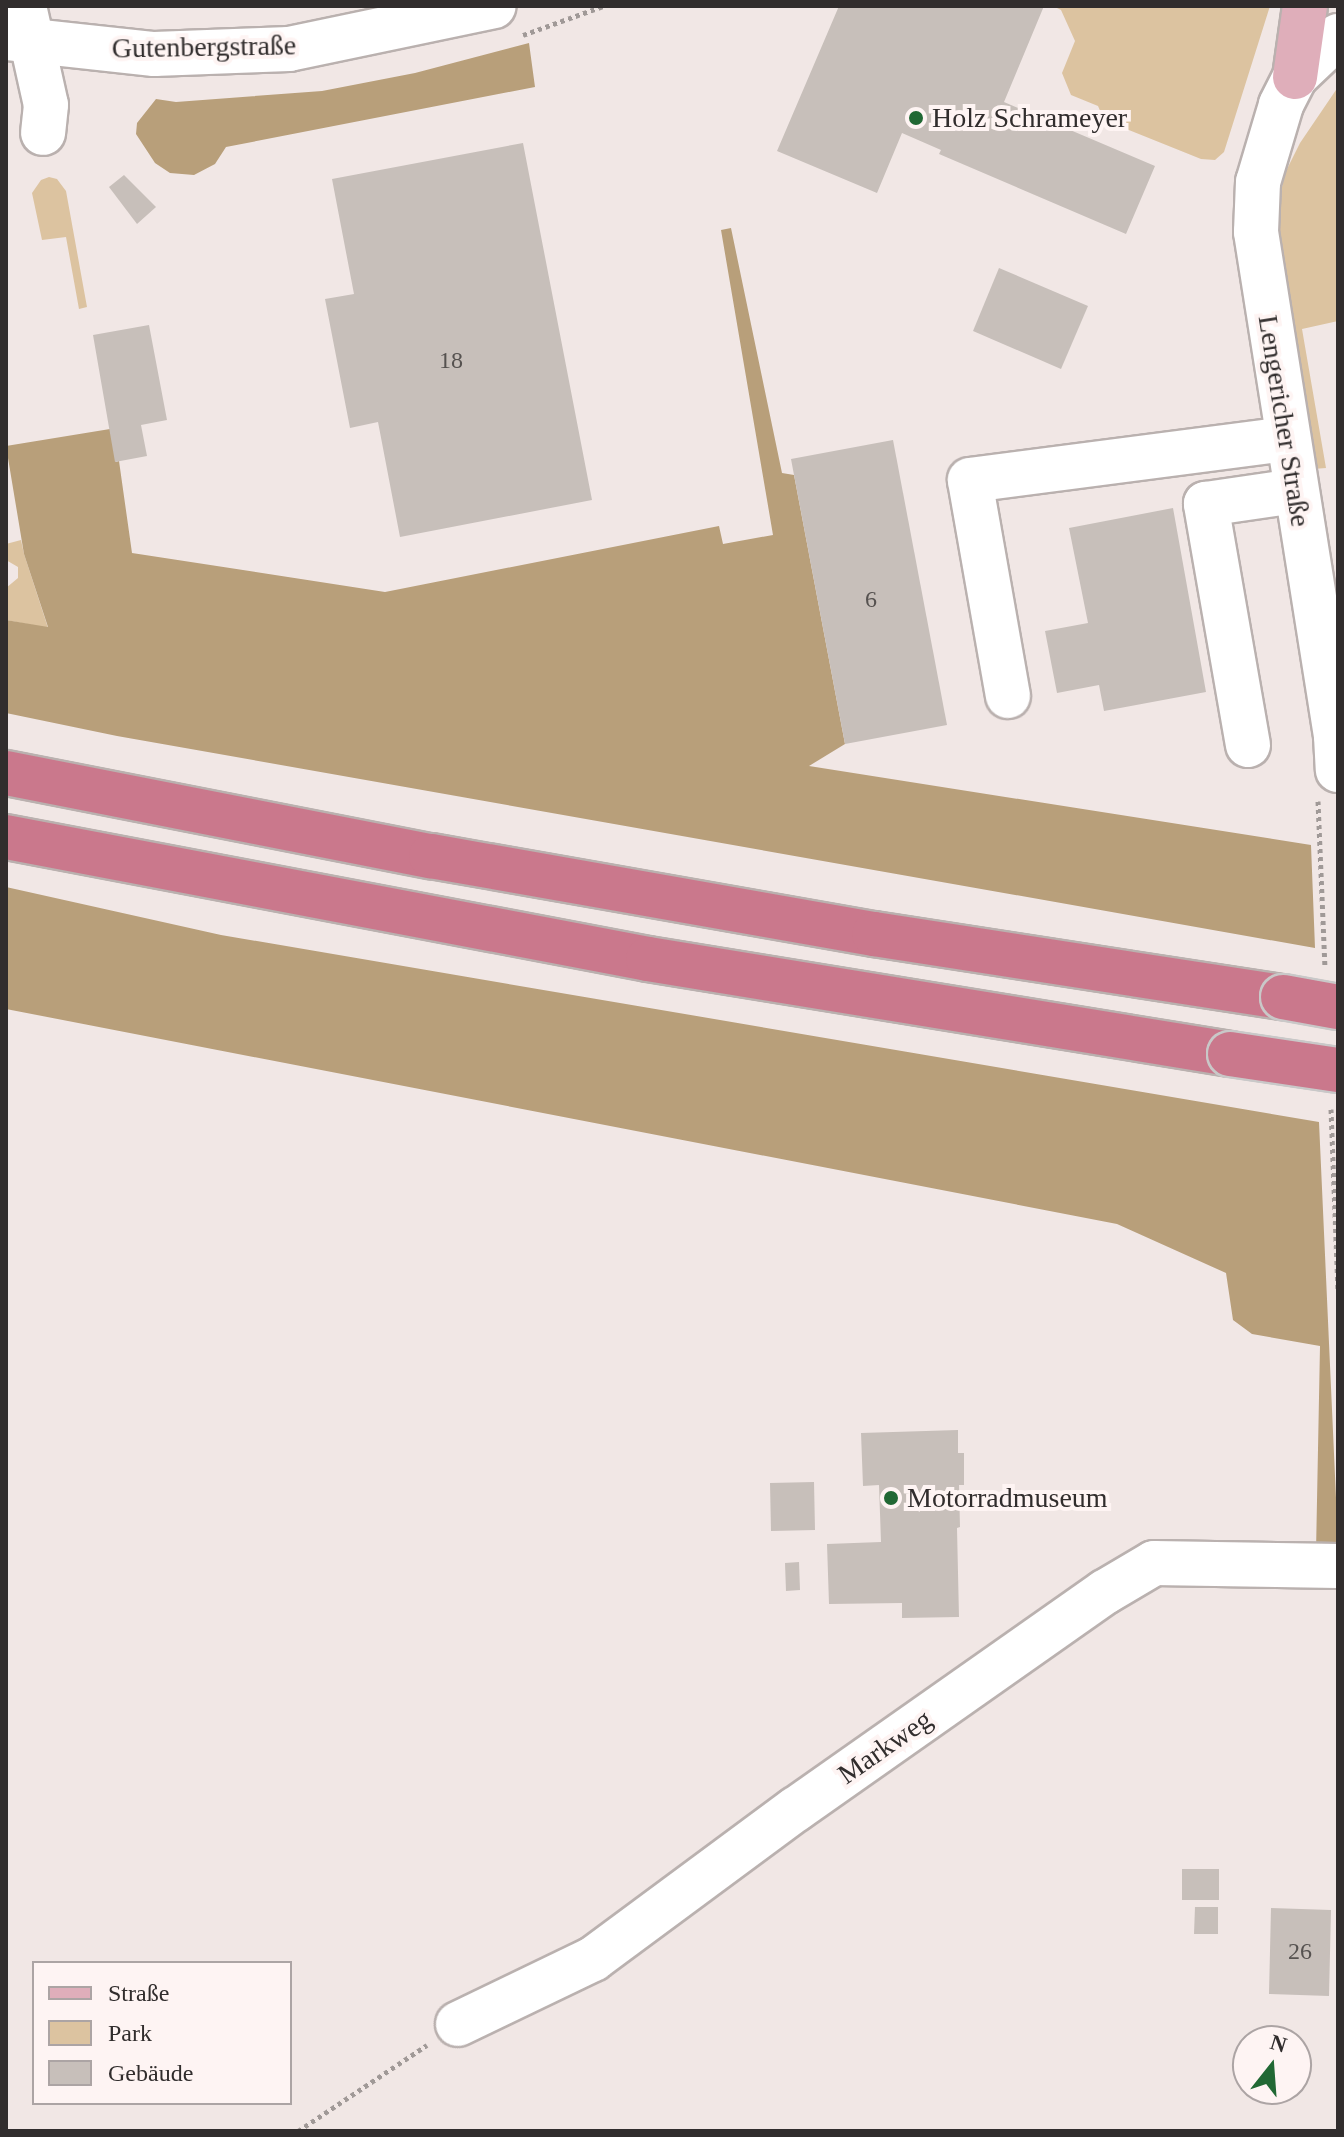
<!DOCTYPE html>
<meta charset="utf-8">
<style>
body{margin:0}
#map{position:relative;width:1344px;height:2137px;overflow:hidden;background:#f1e7e5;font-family:Georgia,serif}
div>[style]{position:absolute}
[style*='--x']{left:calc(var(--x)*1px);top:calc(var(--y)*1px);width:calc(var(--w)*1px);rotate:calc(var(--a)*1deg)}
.green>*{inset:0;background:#dcc3a0}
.forest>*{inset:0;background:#b89f7a}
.building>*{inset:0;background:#c7bfba}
.path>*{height:5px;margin-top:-2.5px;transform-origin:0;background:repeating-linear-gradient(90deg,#a09997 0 4px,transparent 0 8px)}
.roads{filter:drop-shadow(2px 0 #bab1af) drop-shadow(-2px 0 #bab1af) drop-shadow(0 2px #bab1af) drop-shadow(0 -2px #bab1af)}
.minor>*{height:44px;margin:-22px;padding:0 22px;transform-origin:22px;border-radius:22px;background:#fff}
.major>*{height:44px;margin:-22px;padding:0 22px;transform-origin:22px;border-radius:22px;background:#dfaeba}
.highway>*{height:44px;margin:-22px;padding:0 22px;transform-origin:22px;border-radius:22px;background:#ca788c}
.bridges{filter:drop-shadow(2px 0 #c9c8c8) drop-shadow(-2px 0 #c9c8c8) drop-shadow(0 2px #c9c8c8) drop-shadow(0 -2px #c9c8c8)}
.highway-bridge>*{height:44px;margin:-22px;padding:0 22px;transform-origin:22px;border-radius:22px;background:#ca788c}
.dots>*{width:22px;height:22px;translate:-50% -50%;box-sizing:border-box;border:4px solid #fef4f3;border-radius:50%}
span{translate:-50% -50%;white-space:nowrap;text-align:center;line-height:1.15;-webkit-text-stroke:8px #fef4f3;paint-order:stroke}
.number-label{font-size:24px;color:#565250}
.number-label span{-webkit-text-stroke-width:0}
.street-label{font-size:28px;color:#312d2d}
.poi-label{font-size:28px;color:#312d2d}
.left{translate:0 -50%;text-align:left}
.frame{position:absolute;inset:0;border:8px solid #312d2d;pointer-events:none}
.legend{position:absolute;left:32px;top:1961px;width:260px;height:144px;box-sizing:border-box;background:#fef4f3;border:2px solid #aca4a4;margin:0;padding:10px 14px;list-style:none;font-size:24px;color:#312d2d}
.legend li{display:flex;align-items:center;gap:16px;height:40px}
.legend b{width:40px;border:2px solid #aca4a4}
.north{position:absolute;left:1232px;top:2025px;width:80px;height:80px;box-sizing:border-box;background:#fef4f3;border:2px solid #aca4a4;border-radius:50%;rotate:17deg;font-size:22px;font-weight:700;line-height:32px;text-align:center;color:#312d2d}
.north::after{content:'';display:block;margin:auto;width:28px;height:36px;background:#216834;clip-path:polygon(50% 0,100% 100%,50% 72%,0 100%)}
</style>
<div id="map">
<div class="green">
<div style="clip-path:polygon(1053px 6px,1270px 6px,1224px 152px,1215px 160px,1201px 159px,1104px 120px,1098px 106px,1071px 95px,1062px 73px,1075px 41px,1061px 10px)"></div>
<div style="clip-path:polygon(1338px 87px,1338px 321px,1302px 329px,1326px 468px,1313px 469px,1280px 312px,1277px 210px,1285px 173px,1300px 143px)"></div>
<div style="clip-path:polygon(49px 177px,57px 179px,66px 191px,87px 307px,79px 309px,66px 237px,42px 240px,32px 193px,41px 180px)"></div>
<div style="clip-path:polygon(21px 540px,24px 554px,48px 628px,6px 620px,6px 588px,18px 578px,18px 567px,6px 560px,6px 544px)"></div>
</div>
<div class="forest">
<div style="clip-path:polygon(529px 43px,535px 87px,226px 147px,215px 164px,194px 175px,170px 173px,155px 163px,136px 134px,137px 123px,156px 99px,176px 102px,322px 91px,415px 73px)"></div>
<div style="clip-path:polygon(731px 228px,782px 473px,794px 475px,845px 744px,809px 766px,1311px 845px,1315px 948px,117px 736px,6px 713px,6px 620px,48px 627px,24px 554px,6px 446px,110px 429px,116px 462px,119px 461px,132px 553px,385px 592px,719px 526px,723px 544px,773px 535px,721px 230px)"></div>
<div style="clip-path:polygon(6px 887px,221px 935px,1319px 1122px,1338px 1542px,1316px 1552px,1320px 1346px,1252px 1334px,1233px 1320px,1226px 1273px,1117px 1224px,6px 1009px)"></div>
</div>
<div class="building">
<div style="clip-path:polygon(839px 6px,1044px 6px,1004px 102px,1155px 166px,1126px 234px,939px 154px,941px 150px,902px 133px,877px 193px,777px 151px)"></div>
<div style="clip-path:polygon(523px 143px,592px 500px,400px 537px,378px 422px,350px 428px,325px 299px,354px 294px,332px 179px)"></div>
<div style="clip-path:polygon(124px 175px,156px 207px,137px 224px,109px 187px)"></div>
<div style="clip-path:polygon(999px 268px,1088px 306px,1061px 369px,973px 331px)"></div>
<div style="clip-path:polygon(149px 325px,167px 420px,141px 425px,147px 456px,115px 462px,93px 335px)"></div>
<div style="clip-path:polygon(893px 440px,947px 725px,845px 744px,791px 459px)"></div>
<div style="clip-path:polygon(1173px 508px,1206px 692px,1104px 711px,1099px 685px,1057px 693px,1045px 631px,1088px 623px,1069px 528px)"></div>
<div style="clip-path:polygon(958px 1430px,958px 1453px,964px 1453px,964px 1485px,959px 1485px,960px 1527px,957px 1528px,959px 1617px,902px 1618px,902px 1603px,829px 1604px,827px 1544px,881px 1542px,879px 1485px,863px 1486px,861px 1433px)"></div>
<div style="clip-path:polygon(814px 1482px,815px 1530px,771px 1531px,770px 1483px)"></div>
<div style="clip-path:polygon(799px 1562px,800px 1590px,786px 1591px,785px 1563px)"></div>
<div style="clip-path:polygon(1182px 1869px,1219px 1869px,1219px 1900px,1182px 1900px)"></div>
<div style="clip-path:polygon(1195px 1907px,1218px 1907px,1218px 1934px,1194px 1934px)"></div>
<div style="clip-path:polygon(1271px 1908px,1331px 1910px,1329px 1996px,1269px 1994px)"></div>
</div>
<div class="path">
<div style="--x:523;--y:35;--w:85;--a:-19.9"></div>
<div style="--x:1318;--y:801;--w:166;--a:87.6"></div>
<div style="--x:1331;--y:1109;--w:180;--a:87.8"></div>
<div style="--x:298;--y:2131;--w:155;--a:-33.7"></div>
</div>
<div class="roads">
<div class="minor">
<div style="--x:24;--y:6;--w:101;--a:77.5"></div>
<div style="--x:46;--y:105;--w:28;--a:96"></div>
<div style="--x:1338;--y:36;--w:59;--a:136.4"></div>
<div style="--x:1295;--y:77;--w:31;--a:117"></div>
<div style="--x:1281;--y:105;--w:80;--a:106.6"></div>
<div style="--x:1258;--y:182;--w:50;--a:92.3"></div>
<div style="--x:1256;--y:232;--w:510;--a:80.98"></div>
<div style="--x:1336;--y:736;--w:34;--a:87"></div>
<div style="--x:6;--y:38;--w:149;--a:6.2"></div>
<div style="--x:154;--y:54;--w:135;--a:-2.1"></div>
<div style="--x:289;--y:49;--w:209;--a:-11.8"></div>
<div style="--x:1008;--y:696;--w:219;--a:-100"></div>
<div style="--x:970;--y:480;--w:320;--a:-7.4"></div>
<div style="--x:1248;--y:745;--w:245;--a:-99.9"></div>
<div style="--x:1206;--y:504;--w:90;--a:-8.3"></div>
<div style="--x:458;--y:2024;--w:150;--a:-25.7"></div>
<div style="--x:593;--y:1959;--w:252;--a:-36.5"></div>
<div style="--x:796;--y:1809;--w:378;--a:-35.1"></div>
<div style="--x:1105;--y:1592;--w:57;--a:-30.6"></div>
<div style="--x:1154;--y:1563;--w:184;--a:0.9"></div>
</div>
<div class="major">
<div style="--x:1295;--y:77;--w:72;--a:-82"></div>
</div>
<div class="highway">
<div style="--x:6;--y:773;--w:433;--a:11.1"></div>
<div style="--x:431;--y:856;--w:450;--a:10"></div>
<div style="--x:874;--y:934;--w:414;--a:8.8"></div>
<div style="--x:6;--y:837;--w:653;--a:10.76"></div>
<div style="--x:648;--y:959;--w:590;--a:9.27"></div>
</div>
</div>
<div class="bridges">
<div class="highway-bridge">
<div style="--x:1283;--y:997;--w:56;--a:10.3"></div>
<div style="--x:1230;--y:1054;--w:109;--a:8.4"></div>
</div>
</div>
<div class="dots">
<div style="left:916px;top:118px;background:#216834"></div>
<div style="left:891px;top:1498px;background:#216834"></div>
</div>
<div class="number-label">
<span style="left:451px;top:361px">18</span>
<span style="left:871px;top:600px">6</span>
<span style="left:1300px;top:1952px">26</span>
</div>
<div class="street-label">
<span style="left:204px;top:47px;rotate:-1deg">Gutenbergstraße</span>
<span style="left:1284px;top:421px;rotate:81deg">Lengericher Straße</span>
<span style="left:885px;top:1747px;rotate:-35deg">Markweg</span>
</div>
<div class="poi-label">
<span class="left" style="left:932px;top:118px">Holz Schrameyer</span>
<span class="left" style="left:907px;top:1498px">Motorradmuseum</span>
</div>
<div class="frame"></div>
<ul class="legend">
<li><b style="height:10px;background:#dfaeba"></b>Straße</li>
<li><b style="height:22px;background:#dcc3a0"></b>Park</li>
<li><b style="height:22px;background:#c7bfba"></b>Gebäude</li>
</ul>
<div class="north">N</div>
</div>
